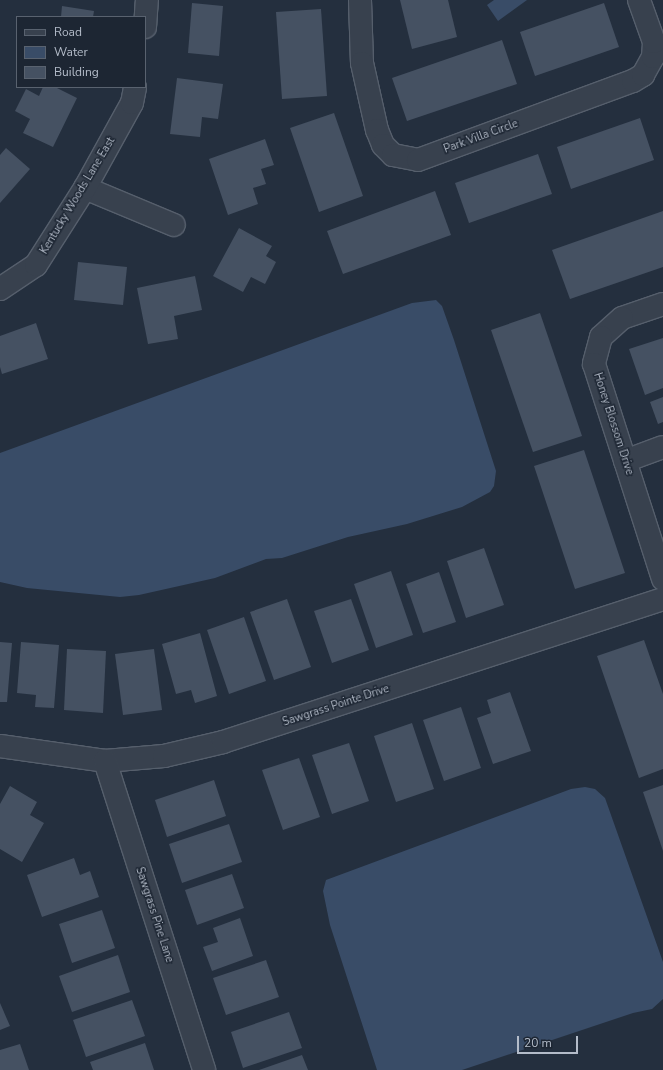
<!DOCTYPE html>
<style>
body{margin:0}
#map{position:relative;width:663px;height:1070px;overflow:hidden;background:#242f3e;font-family:"Nunito Sans",sans-serif}
div>[style]{position:absolute}
[style*='--x']{left:calc(var(--x)*1px);top:calc(var(--y)*1px);width:calc(var(--w)*1px);rotate:calc(var(--a)*1deg)}
.water>*{inset:0;background:#394c67}
.building>*{inset:0;background:#455162}
.roads{filter:drop-shadow(1px 0 #565f6c) drop-shadow(-1px 0 #565f6c) drop-shadow(0 1px #565f6c) drop-shadow(0 -1px #565f6c)}
.minor>*{height:22px;margin:-11px;padding:0 11px;transform-origin:11px;border-radius:11px;background:#38414e}
span{translate:-50% -50%;white-space:nowrap;text-align:center;line-height:1.15;-webkit-text-stroke:3px #1d2633;paint-order:stroke}
.street-label{font-size:11px;color:#b4bcc9}
.legend{position:absolute;left:16px;top:16px;width:130px;height:72px;box-sizing:border-box;background:#1d2633;border:1px solid #59626f;margin:0;padding:5px 7px;list-style:none;font-size:12px;color:#b4bcc9}
.legend li{display:flex;align-items:center;gap:8px;height:20px}
.legend b{width:20px;border:1px solid #59626f}
.scale{position:absolute;left:517px;top:1036px;width:61px;height:18px;box-sizing:border-box;border:2px solid #b4bcc9;border-top:0;padding-left:5px;font-size:12px;line-height:14px;white-space:nowrap;color:#b4bcc9;-webkit-text-stroke:3px #1d2633;paint-order:stroke}
</style>
<div id="map">
<div class="water">
<div style="clip-path:polygon(494px 0,527px 0,498px 21px,487px 5px)"></div>
<div style="clip-path:polygon(436px 300px,442px 306px,454px 340px,496px 471px,494px 486px,490px 492px,462px 507px,407px 524px,348px 537px,282px 558px,266px 559px,215px 578px,139px 595px,120px 597px,27px 588px,0 582px,0 453px,412px 303px)"></div>
<div style="clip-path:polygon(585px 787px,595px 789px,605px 798px,663px 962px,663px 999px,652px 1009px,633px 1013px,462px 1070px,377px 1070px,330px 925px,323px 891px,326px 880px,571px 789px)"></div>
</div>
<div class="building">
<div style="clip-path:polygon(400px 0,448px 0,457px 37px,412px 49px)"></div>
<div style="clip-path:polygon(192px 3px,223px 6px,219px 56px,188px 53px)"></div>
<div style="clip-path:polygon(604px 3px,619px 47px,535px 76px,520px 32px)"></div>
<div style="clip-path:polygon(62px 6px,94px 11px,93px 17px,61px 17px)"></div>
<div style="clip-path:polygon(321px 9px,327px 96px,282px 99px,276px 12px)"></div>
<div style="clip-path:polygon(502px 40px,517px 84px,407px 121px,392px 78px)"></div>
<div style="clip-path:polygon(177px 78px,223px 84px,218px 119px,202px 117px,200px 137px,170px 134px)"></div>
<div style="clip-path:polygon(43px 87px,55px 87px,77px 98px,53px 147px,23px 133px,30px 119px,15px 111px,26px 89px,39px 96px)"></div>
<div style="clip-path:polygon(334px 113px,363px 196px,319px 212px,290px 128px)"></div>
<div style="clip-path:polygon(640px 118px,654px 160px,571px 189px,557px 147px)"></div>
<div style="clip-path:polygon(265px 139px,274px 165px,261px 169px,266px 184px,253px 188px,258px 204px,228px 215px,209px 159px)"></div>
<div style="clip-path:polygon(6px 148px,30px 169px,0 203px,0 155px)"></div>
<div style="clip-path:polygon(538px 154px,552px 194px,469px 223px,455px 183px)"></div>
<div style="clip-path:polygon(435px 191px,451px 235px,343px 274px,327px 231px)"></div>
<div style="clip-path:polygon(663px 211px,663px 267px,570px 299px,552px 250px)"></div>
<div style="clip-path:polygon(239px 228px,272px 246px,266px 256px,276px 262px,265px 284px,251px 277px,243px 292px,213px 276px)"></div>
<div style="clip-path:polygon(78px 262px,127px 267px,123px 305px,74px 300px)"></div>
<div style="clip-path:polygon(195px 276px,202px 310px,174px 316px,178px 339px,148px 344px,137px 288px)"></div>
<div style="clip-path:polygon(540px 313px,582px 436px,533px 452px,491px 330px)"></div>
<div style="clip-path:polygon(36px 323px,48px 359px,2px 374px,0 367px,0 336px)"></div>
<div style="clip-path:polygon(663px 338px,663px 388px,645px 395px,629px 349px)"></div>
<div style="clip-path:polygon(663px 397px,663px 422px,658px 424px,650px 402px)"></div>
<div style="clip-path:polygon(584px 450px,625px 573px,575px 589px,534px 466px)"></div>
<div style="clip-path:polygon(484px 548px,504px 605px,466px 618px,447px 561px)"></div>
<div style="clip-path:polygon(391px 571px,413px 635px,376px 648px,354px 584px)"></div>
<div style="clip-path:polygon(439px 572px,456px 622px,423px 633px,406px 584px)"></div>
<div style="clip-path:polygon(287px 599px,311px 667px,274px 680px,250px 612px)"></div>
<div style="clip-path:polygon(351px 599px,369px 650px,332px 663px,314px 611px)"></div>
<div style="clip-path:polygon(244px 617px,266px 681px,229px 694px,207px 630px)"></div>
<div style="clip-path:polygon(200px 633px,217px 696px,195px 703px,191px 690px,176px 694px,162px 644px)"></div>
<div style="clip-path:polygon(644px 640px,663px 694px,663px 769px,639px 778px,597px 656px)"></div>
<div style="clip-path:polygon(0 642px,12px 643px,7px 702px,0 702px)"></div>
<div style="clip-path:polygon(21px 642px,59px 645px,54px 708px,35px 707px,36px 695px,17px 693px)"></div>
<div style="clip-path:polygon(67px 649px,106px 651px,103px 713px,64px 710px)"></div>
<div style="clip-path:polygon(154px 649px,162px 710px,123px 715px,115px 654px)"></div>
<div style="clip-path:polygon(510px 692px,531px 751px,493px 764px,477px 718px,491px 713px,487px 700px)"></div>
<div style="clip-path:polygon(461px 707px,481px 768px,444px 781px,423px 720px)"></div>
<div style="clip-path:polygon(412px 723px,434px 789px,396px 802px,374px 736px)"></div>
<div style="clip-path:polygon(349px 743px,369px 801px,332px 814px,312px 755px)"></div>
<div style="clip-path:polygon(299px 758px,320px 817px,283px 830px,262px 770px)"></div>
<div style="clip-path:polygon(214px 780px,226px 816px,167px 837px,155px 800px)"></div>
<div style="clip-path:polygon(663px 785px,663px 851px,643px 792px)"></div>
<div style="clip-path:polygon(10px 786px,37px 802px,30px 815px,44px 823px,22px 862px,0 849px,0 804px)"></div>
<div style="clip-path:polygon(229px 824px,242px 862px,182px 883px,169px 844px)"></div>
<div style="clip-path:polygon(74px 858px,80px 875px,90px 871px,99px 897px,42px 917px,27px 875px)"></div>
<div style="clip-path:polygon(232px 874px,244px 908px,197px 925px,185px 890px)"></div>
<div style="clip-path:polygon(102px 910px,115px 948px,72px 963px,59px 924px)"></div>
<div style="clip-path:polygon(240px 918px,253px 956px,212px 971px,203px 947px,218px 942px,213px 928px)"></div>
<div style="clip-path:polygon(118px 955px,130px 992px,72px 1012px,59px 976px)"></div>
<div style="clip-path:polygon(266px 960px,279px 997px,226px 1015px,213px 978px)"></div>
<div style="clip-path:polygon(132px 1000px,145px 1036px,86px 1057px,73px 1020px)"></div>
<div style="clip-path:polygon(0 1003px,10px 1026px,0 1030px)"></div>
<div style="clip-path:polygon(289px 1012px,302px 1048px,243px 1068px,231px 1032px)"></div>
<div style="clip-path:polygon(145px 1043px,154px 1070px,93px 1070px,90px 1062px)"></div>
<div style="clip-path:polygon(20px 1044px,29px 1070px,0 1070px,0 1050px)"></div>
<div style="clip-path:polygon(302px 1055px,308px 1070px,259px 1070px)"></div>
</div>
<div class="roads">
<div class="minor">
<div style="--x:360;--y:0;--w:63;--a:88.2"></div>
<div style="--x:362;--y:63;--w:69;--a:77.4"></div>
<div style="--x:377;--y:130;--w:16;--a:68"></div>
<div style="--x:383;--y:145;--w:14;--a:45"></div>
<div style="--x:393;--y:155;--w:25;--a:11"></div>
<div style="--x:418;--y:160;--w:229;--a:-20.2"></div>
<div style="--x:633;--y:81;--w:12;--a:-31"></div>
<div style="--x:643;--y:75;--w:21;--a:-61"></div>
<div style="--x:653;--y:57;--w:15;--a:-86"></div>
<div style="--x:654;--y:42;--w:45;--a:-109.7"></div>
<div style="--x:145;--y:27;--w:27;--a:-86"></div>
<div style="--x:85;--y:188;--w:96;--a:22.6"></div>
<div style="--x:0;--y:289;--w:43;--a:-33.7"></div>
<div style="--x:36;--y:265;--w:91;--a:-57.5"></div>
<div style="--x:85;--y:188;--w:97;--a:-61.1"></div>
<div style="--x:132;--y:103;--w:16;--a:-79"></div>
<div style="--x:663;--y:304;--w:43;--a:161.1"></div>
<div style="--x:622;--y:318;--w:28;--a:138"></div>
<div style="--x:601;--y:337;--w:28;--a:105"></div>
<div style="--x:594;--y:364;--w:226;--a:72.2"></div>
<div style="--x:625;--y:461;--w:40;--a:-20.2"></div>
<div style="--x:0;--y:746;--w:106;--a:8.1"></div>
<div style="--x:105;--y:761;--w:59;--a:-4.8"></div>
<div style="--x:164;--y:756;--w:61;--a:-13.3"></div>
<div style="--x:223;--y:742;--w:463;--a:-18"></div>
<div style="--x:105;--y:761;--w:324;--a:72.2"></div>
</div>
</div>
<div class="street-label">
<span style="left:481px;top:137px;rotate:-20deg">Park Villa Circle</span>
<span style="left:78px;top:196px;rotate:-59deg">Kentucky Woods Lane East</span>
<span style="left:613px;top:424px;rotate:72deg">Honey Blossom Drive</span>
<span style="left:336px;top:706px;rotate:-18deg">Sawgrass Pointe Drive</span>
<span style="left:154px;top:915px;rotate:72deg">Sawgrass Pine Lane</span>
</div>
<ul class="legend">
<li><b style="height:5px;background:#38414e"></b>Road</li>
<li><b style="height:11px;background:#394c67"></b>Water</li>
<li><b style="height:11px;background:#455162"></b>Building</li>
</ul>
<div class="scale">20 m</div>
</div>
